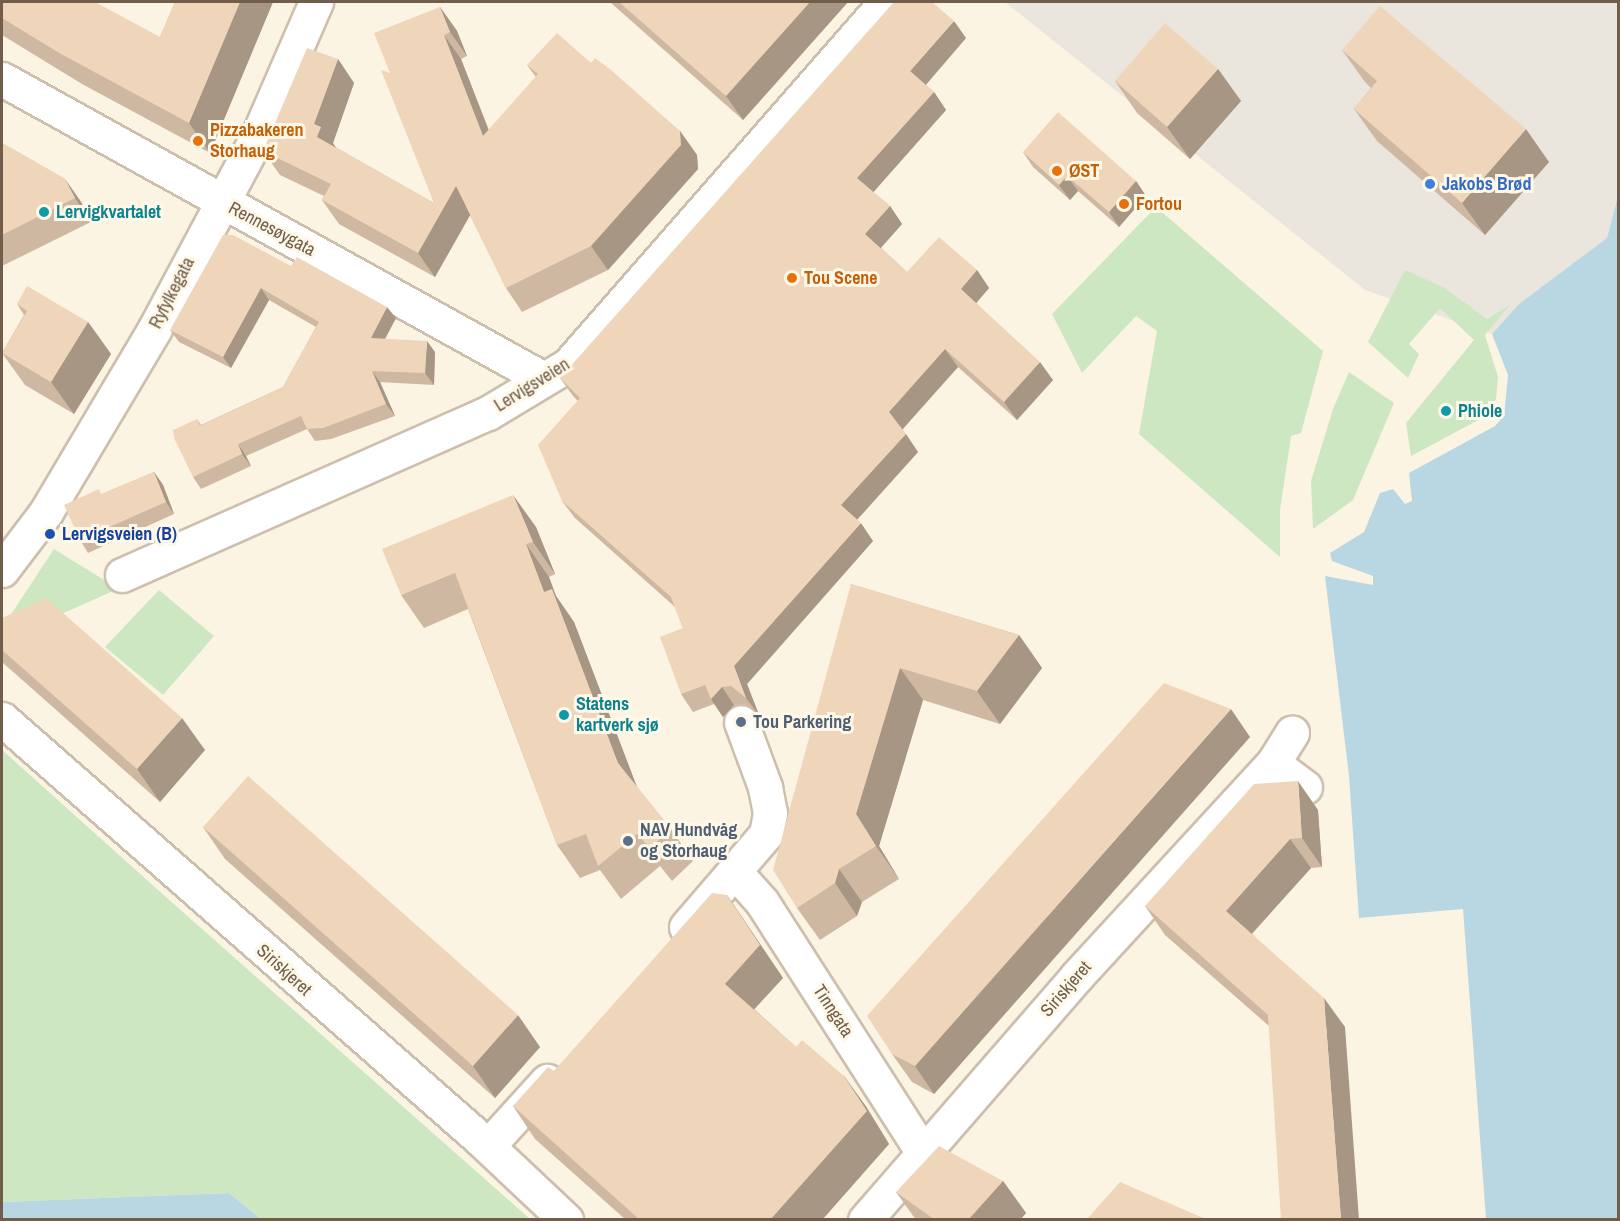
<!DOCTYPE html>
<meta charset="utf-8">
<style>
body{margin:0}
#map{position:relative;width:1620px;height:1221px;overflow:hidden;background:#fbf4e2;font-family:"Archivo Narrow",sans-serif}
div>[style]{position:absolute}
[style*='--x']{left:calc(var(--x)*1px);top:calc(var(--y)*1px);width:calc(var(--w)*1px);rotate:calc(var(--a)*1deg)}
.industrial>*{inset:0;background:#eae5dd}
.green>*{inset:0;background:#cce7c2}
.water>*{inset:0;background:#b8d7e3}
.roads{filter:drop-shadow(2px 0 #cdbfad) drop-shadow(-2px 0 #cdbfad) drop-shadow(0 2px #cdbfad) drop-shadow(0 -2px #cdbfad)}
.street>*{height:33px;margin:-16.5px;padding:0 16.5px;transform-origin:16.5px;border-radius:16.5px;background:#fff}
.secondary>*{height:33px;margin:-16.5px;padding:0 16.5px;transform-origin:16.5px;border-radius:16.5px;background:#fff}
.wall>*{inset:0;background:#ceb8a1}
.shaded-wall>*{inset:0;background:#a79683}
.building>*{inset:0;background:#efd6bb}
.dots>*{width:16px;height:16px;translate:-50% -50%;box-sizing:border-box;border:3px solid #fef8e8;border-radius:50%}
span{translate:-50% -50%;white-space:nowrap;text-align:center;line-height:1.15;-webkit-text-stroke:6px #fef8e8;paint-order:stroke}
.food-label{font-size:18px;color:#c56008;font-weight:700}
.left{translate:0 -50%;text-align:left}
.shop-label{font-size:18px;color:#366cbe;font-weight:700}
.culture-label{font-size:18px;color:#0d838f;font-weight:700}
.street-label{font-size:18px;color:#715d4a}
.transit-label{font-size:18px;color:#164399;font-weight:700}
.service-label{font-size:18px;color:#4e5e75;font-weight:700}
.frame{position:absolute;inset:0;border:3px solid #715d4a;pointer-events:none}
</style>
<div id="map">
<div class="industrial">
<div style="clip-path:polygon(1005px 2px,1618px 2px,1618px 196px,1607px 238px,1519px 304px,1492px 334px,1365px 290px)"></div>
</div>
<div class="green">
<div style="clip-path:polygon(1156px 207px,1323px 351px,1301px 433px,1291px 436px,1280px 510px,1280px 557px,1139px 434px,1157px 331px,1136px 316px,1082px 373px,1052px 314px)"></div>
<div style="clip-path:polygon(1405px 270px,1443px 287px,1487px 319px,1510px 305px,1485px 335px,1498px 377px,1496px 399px,1480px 419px,1411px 456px,1406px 423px,1474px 340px,1440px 308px,1409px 344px,1419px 354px,1408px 378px,1368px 342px)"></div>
<div style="clip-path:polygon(1349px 372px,1394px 403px,1353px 500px,1313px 529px,1311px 481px,1333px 409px)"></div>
<div style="clip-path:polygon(54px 549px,109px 583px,113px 591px,8px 638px,2px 628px)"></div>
<div style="clip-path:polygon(159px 590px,214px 636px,163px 695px,105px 647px)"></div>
<div style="clip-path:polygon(2px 750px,167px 898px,530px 1219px,261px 1219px,229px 1193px,2px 1202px)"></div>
</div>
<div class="water">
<div style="clip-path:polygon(1618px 196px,1618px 1219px,1486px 1219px,1463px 909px,1359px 918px,1349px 776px,1325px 576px,1373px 585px,1373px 576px,1332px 561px,1330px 553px,1364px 532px,1380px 493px,1393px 489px,1405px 504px,1412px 501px,1409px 473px,1495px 426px,1504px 416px,1508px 375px,1492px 334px,1519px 304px,1607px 238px)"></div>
<div style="clip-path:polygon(229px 1193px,261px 1219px,2px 1219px,2px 1202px)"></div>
</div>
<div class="roads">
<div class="street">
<div style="--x:2;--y:79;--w:617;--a:28.97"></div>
<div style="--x:122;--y:575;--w:400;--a:-23.9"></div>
<div style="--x:488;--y:413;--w:93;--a:-31"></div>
<div style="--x:568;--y:365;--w:483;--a:-48.8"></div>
<div style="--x:2;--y:719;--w:635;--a:41.3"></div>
<div style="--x:479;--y:1138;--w:120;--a:43.3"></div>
<div style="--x:1273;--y:763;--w:40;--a:37"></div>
<div style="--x:736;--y:873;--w:39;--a:48"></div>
<div style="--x:762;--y:902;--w:300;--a:57.3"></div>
<div style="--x:686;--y:927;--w:123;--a:-49.3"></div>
<div style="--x:766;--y:834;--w:21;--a:-79"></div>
<div style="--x:770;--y:813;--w:26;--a:-101"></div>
<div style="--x:765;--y:787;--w:69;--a:-110.3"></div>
<div style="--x:488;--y:1146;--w:88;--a:-47.8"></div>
<div style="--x:865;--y:1220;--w:322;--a:-49"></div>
<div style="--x:1076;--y:977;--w:291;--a:-47.4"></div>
<div style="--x:1273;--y:763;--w:36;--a:-58"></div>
</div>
<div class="secondary">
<div style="--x:2;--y:570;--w:73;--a:-52.8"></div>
<div style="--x:46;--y:512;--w:212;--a:-59.3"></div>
<div style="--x:154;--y:330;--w:223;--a:-61.9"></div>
<div style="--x:259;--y:133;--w:143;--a:-66.5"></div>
</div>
</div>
<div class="wall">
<div style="clip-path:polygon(2px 2px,160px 37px,175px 2px,273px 2px,210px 153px,82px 84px,2px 35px)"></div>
<div style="clip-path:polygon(610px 2px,848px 2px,743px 120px)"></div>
<div style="clip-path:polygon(440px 7px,457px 31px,467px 56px,461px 59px,489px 130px,536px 77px,527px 65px,591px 63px,680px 131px,697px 155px,698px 169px,608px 270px,522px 312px,506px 288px,470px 215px,435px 277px,339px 224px,322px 200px,324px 196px,280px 175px,263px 151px,338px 59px,354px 83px,333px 143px,335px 147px,434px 203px,390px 73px)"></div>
<div style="clip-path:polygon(966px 38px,926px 85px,934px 92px,946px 110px,873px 192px,890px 206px,902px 224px,881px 248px,907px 272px,977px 270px,989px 288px,976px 303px,1053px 380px,1017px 420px,958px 367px,902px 429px,918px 452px,857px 520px,873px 541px,747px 684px,759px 715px,744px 704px,734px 705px,723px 717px,714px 704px,693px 712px,681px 694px,683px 628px,675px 607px,575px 518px,562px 501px,578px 401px,573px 396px,560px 378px)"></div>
<div style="clip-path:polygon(1342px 50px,1549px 162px,1485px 235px,1377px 141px,1354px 109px,1371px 88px,1365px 82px)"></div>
<div style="clip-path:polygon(1218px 69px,1241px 101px,1190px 159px,1137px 113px,1115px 81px)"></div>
<div style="clip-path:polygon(2px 143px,65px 179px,81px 202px,91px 222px,2px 266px)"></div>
<div style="clip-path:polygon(1023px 152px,1136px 181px,1146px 196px,1119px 227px,1078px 191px,1070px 200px,1033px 167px)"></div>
<div style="clip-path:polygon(291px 266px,396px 318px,385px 339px,435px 352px,434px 385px,380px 382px,395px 416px,331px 439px,315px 441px,307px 429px,246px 456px,251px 466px,201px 489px,193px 477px,197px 419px,201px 425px,283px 387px,316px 327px,269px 300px,231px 368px,179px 342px,170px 330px)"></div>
<div style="clip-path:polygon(17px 304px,88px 322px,111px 354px,74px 414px,25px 385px,2px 353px,24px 315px)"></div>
<div style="clip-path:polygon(154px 472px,163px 485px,174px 514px,88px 553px,80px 540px,102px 494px)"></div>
<div style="clip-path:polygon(536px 527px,555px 574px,549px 577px,556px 596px,574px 622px,637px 787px,671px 829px,693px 861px,672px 881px,660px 866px,621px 899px,600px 870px,580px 878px,557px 845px,468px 609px,424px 628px,401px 595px)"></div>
<div style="clip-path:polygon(851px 584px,1019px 635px,1042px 668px,1000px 724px,923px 700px,879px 846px,899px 879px,862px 902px,857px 916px,820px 940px,797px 908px)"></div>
<div style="clip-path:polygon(2px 618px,205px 750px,160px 802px,2px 662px)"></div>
<div style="clip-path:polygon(1250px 737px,934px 1094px,912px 1082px,892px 1054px)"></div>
<div style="clip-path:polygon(1318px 810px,1322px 867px,1311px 868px,1252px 934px,1345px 1027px,1269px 1026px,1165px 935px,1145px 906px)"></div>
<div style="clip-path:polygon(203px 827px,540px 1047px,495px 1098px,225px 859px)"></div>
<div style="clip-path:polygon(727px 895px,783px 978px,754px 1009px,796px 1047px,844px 1076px,867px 1108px,889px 1144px,822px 1220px,626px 1220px,535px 1139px,513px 1106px,554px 1071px)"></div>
<div style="clip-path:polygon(1003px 1181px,1026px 1213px,1020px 1220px,916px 1220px,896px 1192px)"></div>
</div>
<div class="shaded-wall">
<div style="clip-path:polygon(240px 2px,273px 2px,210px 153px,189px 123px)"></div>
<div style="clip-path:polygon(810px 2px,848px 2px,743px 120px,726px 96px)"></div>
<div style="clip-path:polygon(440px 7px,457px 31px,467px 56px,450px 32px)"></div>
<div style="clip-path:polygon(954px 21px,966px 38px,922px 89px,910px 71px)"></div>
<div style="clip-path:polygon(444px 35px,461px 59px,500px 160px,483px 136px)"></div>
<div style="clip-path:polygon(338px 59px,354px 83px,333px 143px,338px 151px,317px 137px,314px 124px)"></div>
<div style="clip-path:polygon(1218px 69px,1241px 101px,1190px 159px,1167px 127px)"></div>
<div style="clip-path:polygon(934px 92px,946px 110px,870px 196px,857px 178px)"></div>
<div style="clip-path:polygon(1526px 129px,1549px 162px,1485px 235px,1462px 203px)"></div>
<div style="clip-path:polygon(680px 131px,697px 155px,698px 169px,608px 270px,591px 246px)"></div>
<div style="clip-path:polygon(1067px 176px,1078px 191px,1070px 200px,1059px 185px)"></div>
<div style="clip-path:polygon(65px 179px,81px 202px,91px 222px,75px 198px)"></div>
<div style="clip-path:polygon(1136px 181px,1146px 196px,1119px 227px,1109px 212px)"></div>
<div style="clip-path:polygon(456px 186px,473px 210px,435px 277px,418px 253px)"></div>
<div style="clip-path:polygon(890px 206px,902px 224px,877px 252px,865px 234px)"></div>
<div style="clip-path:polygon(977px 270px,989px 288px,973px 307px,961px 289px)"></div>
<div style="clip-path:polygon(261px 288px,269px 300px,231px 368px,223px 357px)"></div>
<div style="clip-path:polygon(387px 307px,396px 318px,379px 350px,371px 338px)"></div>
<div style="clip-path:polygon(88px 322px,111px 354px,74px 414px,51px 382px)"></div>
<div style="clip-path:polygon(427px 341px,435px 352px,434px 385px,425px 373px)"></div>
<div style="clip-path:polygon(945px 349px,958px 367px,902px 430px,889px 412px)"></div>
<div style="clip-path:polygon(1040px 362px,1053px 380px,1017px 420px,1004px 402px)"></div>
<div style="clip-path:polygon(372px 371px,380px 382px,395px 416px,386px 404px)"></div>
<div style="clip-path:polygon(906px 434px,918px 452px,854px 523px,841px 505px)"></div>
<div style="clip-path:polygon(238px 444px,246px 456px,251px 466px,242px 454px)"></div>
<div style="clip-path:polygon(154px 472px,163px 485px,174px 514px,166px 502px)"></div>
<div style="clip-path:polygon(513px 495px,536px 527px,555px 574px,533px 542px)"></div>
<div style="clip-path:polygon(861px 523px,873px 541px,747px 684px,759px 715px,746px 698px,734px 666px)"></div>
<div style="clip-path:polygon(526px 544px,549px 577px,556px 596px,574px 622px,640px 795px,618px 763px,544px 592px)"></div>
<div style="clip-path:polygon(1019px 635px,1042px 668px,1000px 724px,977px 691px)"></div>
<div style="clip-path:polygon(900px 668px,923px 700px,879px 846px,899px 879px,876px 846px,856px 814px)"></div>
<div style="clip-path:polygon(722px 687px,734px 705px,723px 717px,711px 699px)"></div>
<div style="clip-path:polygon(1231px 709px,1250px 737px,934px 1094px,915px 1066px)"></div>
<div style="clip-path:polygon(182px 718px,205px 750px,160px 802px,137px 769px)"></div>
<div style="clip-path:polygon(1298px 781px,1318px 810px,1322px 867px,1302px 838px)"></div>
<div style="clip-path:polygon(1290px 839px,1311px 868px,1246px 940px,1226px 911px)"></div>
<div style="clip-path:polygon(839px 869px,862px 902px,857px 916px,835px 883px)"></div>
<div style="clip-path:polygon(727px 895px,783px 978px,748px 1016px,725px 984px)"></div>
<div style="clip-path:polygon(1324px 998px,1345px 1027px,1359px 1220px,1341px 1220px)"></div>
<div style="clip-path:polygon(518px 1015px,540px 1047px,495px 1098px,473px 1066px)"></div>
<div style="clip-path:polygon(844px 1076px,867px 1108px,889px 1144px,822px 1220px,770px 1220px)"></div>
<div style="clip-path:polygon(1003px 1181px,1026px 1213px,1020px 1220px,968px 1220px)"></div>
</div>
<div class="building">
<div style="clip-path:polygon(2px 2px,95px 2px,160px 37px,175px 2px,240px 2px,189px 123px,61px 54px,2px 18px)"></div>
<div style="clip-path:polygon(619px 2px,810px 2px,726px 96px)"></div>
<div style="clip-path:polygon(894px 2px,932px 2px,954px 21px,910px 71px,934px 92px,857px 178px,890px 206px,865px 234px,907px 272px,939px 237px,977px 270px,961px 289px,1040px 362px,1004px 402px,945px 349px,889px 412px,906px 434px,841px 505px,861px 523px,734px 666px,746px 698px,731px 686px,722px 687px,711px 699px,705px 685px,681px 694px,660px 637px,683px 628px,671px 597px,562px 501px,538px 445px,580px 398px,560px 378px)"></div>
<div style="clip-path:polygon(1380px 6px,1526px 129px,1462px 203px,1354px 109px,1377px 81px,1342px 50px)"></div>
<div style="clip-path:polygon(440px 7px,450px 32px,444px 35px,483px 136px,538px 74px,527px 65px,557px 33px,591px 63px,595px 58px,611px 70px,680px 131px,681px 145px,591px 246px,506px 288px,456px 186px,418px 253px,322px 200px,331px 184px,263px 151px,307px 48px,338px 59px,314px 124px,321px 127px,317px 137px,434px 203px,381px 70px,390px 73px,374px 33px)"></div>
<div style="clip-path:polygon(1165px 23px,1218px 69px,1167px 127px,1115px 81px)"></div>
<div style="clip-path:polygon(1058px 112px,1136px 181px,1109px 212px,1067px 176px,1059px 185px,1023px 152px)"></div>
<div style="clip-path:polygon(2px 143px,65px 179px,75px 198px,2px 235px)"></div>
<div style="clip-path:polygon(223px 235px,233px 235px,291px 266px,297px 257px,387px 307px,371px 338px,427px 341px,425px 373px,372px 371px,386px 404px,323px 428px,307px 429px,301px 416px,238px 444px,242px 454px,193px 477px,174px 438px,173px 430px,197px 419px,200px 426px,283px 387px,319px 322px,261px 288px,223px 357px,170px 330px)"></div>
<div style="clip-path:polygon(27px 286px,88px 322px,51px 382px,2px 353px,27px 311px,17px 304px)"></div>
<div style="clip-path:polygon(154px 472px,166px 502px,80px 540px,64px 505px,99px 489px,101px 494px)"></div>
<div style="clip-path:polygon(513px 495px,533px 542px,526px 544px,544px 592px,552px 589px,618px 763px,671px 829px,650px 848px,637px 834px,598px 866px,586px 834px,557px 845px,455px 573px,401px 595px,382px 549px)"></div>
<div style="clip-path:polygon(851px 584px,1019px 635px,977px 691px,900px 668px,856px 814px,876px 846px,839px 869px,835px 883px,797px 908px,773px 870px)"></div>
<div style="clip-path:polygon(46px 598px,182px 718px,137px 769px,2px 650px,2px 618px)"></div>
<div style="clip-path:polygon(1164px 683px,1231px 709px,915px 1066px,892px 1054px,867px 1016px)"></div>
<div style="clip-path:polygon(248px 776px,518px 1015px,473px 1066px,203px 827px)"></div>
<div style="clip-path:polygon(1298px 781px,1302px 838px,1290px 839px,1226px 911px,1324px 998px,1341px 1220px,1281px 1220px,1268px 1015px,1145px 906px,1254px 784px)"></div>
<div style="clip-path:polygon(712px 893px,727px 895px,760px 945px,725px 984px,796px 1047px,802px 1040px,844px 1076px,867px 1111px,770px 1220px,640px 1220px,513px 1106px,548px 1067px,554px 1071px)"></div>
<div style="clip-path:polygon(939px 1146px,1003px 1181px,968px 1220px,935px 1220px,896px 1192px)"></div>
<div style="clip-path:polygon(1120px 1182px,1208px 1220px,1087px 1219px)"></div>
</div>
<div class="dots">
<div style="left:198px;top:141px;background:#e8710a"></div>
<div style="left:1057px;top:171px;background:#e8710a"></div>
<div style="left:1430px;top:184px;background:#3f7fe0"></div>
<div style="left:1124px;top:204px;background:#e8710a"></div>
<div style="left:44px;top:212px;background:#0f9aa8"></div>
<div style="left:792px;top:278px;background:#e8710a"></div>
<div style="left:1446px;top:411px;background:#0f9aa8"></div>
<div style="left:50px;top:534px;background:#1a4fb4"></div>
<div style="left:564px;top:715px;background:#0f9aa8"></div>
<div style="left:741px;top:722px;background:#5c6f8a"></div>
<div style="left:628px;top:841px;background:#5c6f8a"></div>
</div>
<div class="food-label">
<span class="left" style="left:210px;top:141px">Pizzabakeren<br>Storhaug</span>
<span class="left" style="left:1069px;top:171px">ØST</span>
<span class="left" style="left:1136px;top:204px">Fortou</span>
<span class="left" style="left:804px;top:278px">Tou Scene</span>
</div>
<div class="shop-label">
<span class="left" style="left:1442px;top:184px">Jakobs Brød</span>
</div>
<div class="culture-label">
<span class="left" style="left:56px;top:212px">Lervigkvartalet</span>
<span class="left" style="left:1458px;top:411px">Phiole</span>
<span class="left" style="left:576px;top:715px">Statens<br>kartverk sjø</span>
</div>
<div class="street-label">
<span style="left:272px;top:229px;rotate:28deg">Rennesøygata</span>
<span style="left:172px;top:293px;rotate:-63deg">Ryfylkegata</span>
<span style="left:532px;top:385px;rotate:-32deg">Lervigsveien</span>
<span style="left:284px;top:970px;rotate:42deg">Siriskjeret</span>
<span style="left:1066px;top:989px;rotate:-49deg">Siriskjeret</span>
<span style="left:833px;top:1011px;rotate:57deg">Tinngata</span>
</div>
<div class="transit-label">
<span class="left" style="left:62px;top:534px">Lervigsveien (B)</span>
</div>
<div class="service-label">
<span class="left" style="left:753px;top:722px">Tou Parkering</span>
<span class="left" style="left:640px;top:841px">NAV Hundvåg<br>og Storhaug</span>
</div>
<div class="frame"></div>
</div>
